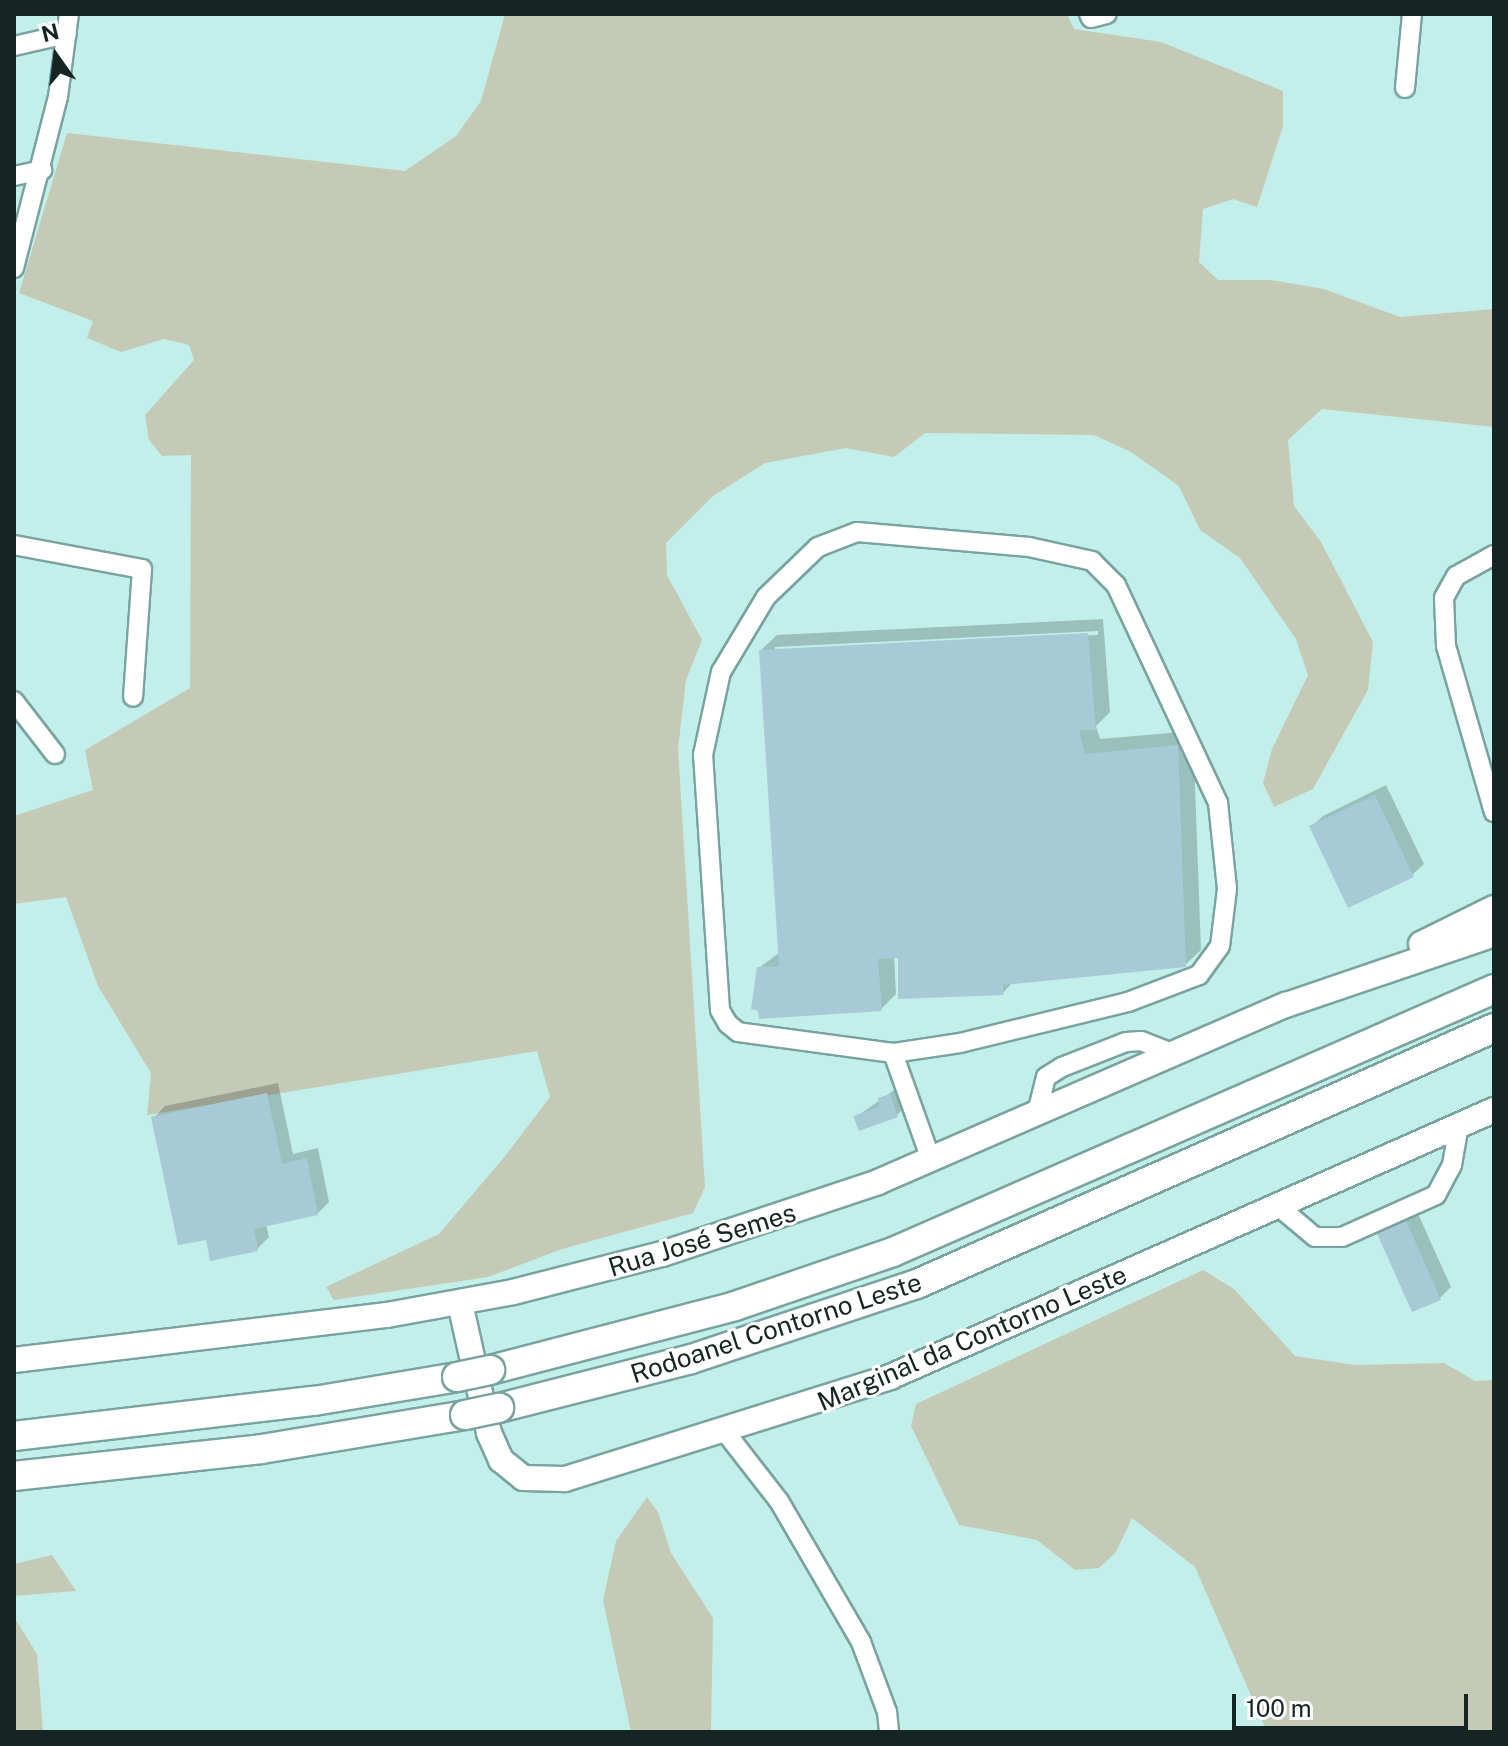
<!DOCTYPE html>
<meta charset="utf-8">
<style>
body{margin:0}
#map{position:relative;width:1508px;height:1746px;overflow:hidden;background:#c2efea;font-family:"Public Sans",sans-serif}
div>[style]{position:absolute}
[style*='--x']{left:calc(var(--x)*1px);top:calc(var(--y)*1px);width:calc(var(--w)*1px);rotate:calc(var(--a)*1deg)}
.green>*{inset:0;background:#c5cab6}
.shadow>*{inset:0;background:#0003}
.building>*{inset:0;background:#a8cad7}
.roads{filter:drop-shadow(2px 0 #79a39f) drop-shadow(-2px 0 #79a39f) drop-shadow(0 2px #79a39f) drop-shadow(0 -2px #79a39f)}
.minor>*{height:18px;margin:-9px;padding:0 9px;transform-origin:9px;border-radius:9px;background:#fff}
.major>*{height:24px;margin:-12px;padding:0 12px;transform-origin:12px;border-radius:12px;background:#fff}
.highway>*{height:28px;margin:-14px;padding:0 14px;transform-origin:14px;border-radius:14px;background:#fff}
.bridges{filter:drop-shadow(2px 0 #79a39f) drop-shadow(-2px 0 #79a39f) drop-shadow(0 2px #79a39f) drop-shadow(0 -2px #79a39f)}
.highway-bridge>*{height:28px;margin:-14px;padding:0 14px;transform-origin:14px;border-radius:14px;background:#fff}
span{translate:-50% -50%;white-space:nowrap;text-align:center;line-height:1.15;-webkit-text-stroke:6px #fff;paint-order:stroke}
.street-label{font-size:26px;color:#142523}
.frame{position:absolute;inset:0;border:16px solid #142523;pointer-events:none}
.north{position:absolute;left:16px;top:16px;width:80px;height:80px;-webkit-text-stroke:6px #fff;paint-order:stroke;rotate:346deg;font-size:22px;font-weight:700;line-height:32px;text-align:center;color:#142523}
.north::after{content:'';display:block;margin:auto;width:28px;height:36px;background:#142523;clip-path:polygon(50% 0,100% 100%,50% 72%,0 100%)}
.scale{position:absolute;left:1232px;top:1694px;width:236px;height:36px;box-sizing:border-box;border:4px solid #142523;border-top:0;padding-left:10px;font-size:24px;line-height:28px;white-space:nowrap;color:#142523;-webkit-text-stroke:6px #fff;paint-order:stroke}
</style>
<div id="map">
<div class="green">
<div style="clip-path:polygon(505px 14px,1067px 14px,1074px 29px,1161px 42px,1283px 91px,1283px 126px,1257px 207px,1233px 199px,1203px 209px,1199px 262px,1218px 280px,1271px 280px,1324px 289px,1400px 317px,1494px 309px,1494px 427px,1322px 409px,1288px 440px,1294px 506px,1321px 542px,1373px 642px,1368px 690px,1313px 789px,1274px 807px,1263px 783px,1272px 749px,1308px 675px,1296px 639px,1240px 558px,1200px 530px,1179px 486px,1131px 452px,1094px 435px,925px 433px,894px 457px,846px 448px,765px 463px,713px 496px,666px 543px,667px 575px,702px 640px,686px 680px,678px 749px,705px 1187px,693px 1213px,562px 1249px,488px 1277px,334px 1300px,326px 1287px,439px 1234px,506px 1155px,550px 1097px,537px 1051px,147px 1115px,151px 1073px,98px 986px,66px 897px,14px 904px,14px 816px,93px 790px,85px 750px,190px 688px,191px 455px,162px 456px,149px 440px,145px 415px,194px 360px,189px 345px,164px 339px,121px 352px,87px 338px,93px 321px,19px 293px,67px 133px,405px 171px,456px 136px,481px 101px)"></div>
<div style="clip-path:polygon(1203px 1270px,1234px 1289px,1295px 1356px,1355px 1365px,1444px 1363px,1475px 1381px,1494px 1380px,1494px 1732px,1267px 1732px,1195px 1567px,1132px 1518px,1116px 1552px,1099px 1568px,1075px 1570px,1037px 1540px,959px 1525px,911px 1426px,916px 1404px)"></div>
<div style="clip-path:polygon(647px 1497px,658px 1512px,671px 1553px,713px 1618px,711px 1732px,631px 1732px,603px 1600px,616px 1541px)"></div>
<div style="clip-path:polygon(52px 1555px,76px 1591px,14px 1596px,14px 1564px)"></div>
<div style="clip-path:polygon(14px 1617px,37px 1654px,43px 1732px,14px 1732px)"></div>
</div>
<div class="shadow">
<div style="clip-path:polygon(evenodd,1103px 619px,1110px 712px,1096px 726px,1100px 739px,1193px 731px,1201px 950px,1185px 965px,1013px 982px,1003px 993px,894px 956px,896px 994px,881px 1009px,759px 968px,780px 952px,761px 650px,777px 635px,1103px 619px,1098px 631px,1098px 635px,775px 651px,775px 647px,1098px 631px)"></div>
<div style="clip-path:polygon(1386px 785px,1424px 864px,1412px 875px,1311px 827px,1323px 816px)"></div>
<div style="clip-path:polygon(278px 1083px,293px 1154px,318px 1148px,329px 1202px,318px 1213px,266px 1224px,269px 1237px,257px 1249px,208px 1237px,154px 1118px,165px 1106px)"></div>
<div style="clip-path:polygon(897px 1088px,904px 1108px,897px 1115px,856px 1117px)"></div>
<div style="clip-path:polygon(1415px 1207px,1451px 1287px,1440px 1298px,1378px 1230px)"></div>
</div>
<div class="building">
<div style="clip-path:polygon(1088px 633px,1096px 730px,1079px 730px,1085px 754px,1178px 745px,1186px 967px,1003px 985px,1003px 995px,898px 999px,898px 958px,878px 959px,882px 1011px,759px 1019px,758px 1011px,751px 1009px,757px 967px,779px 966px,759px 650px)"></div>
<div style="clip-path:polygon(1375px 795px,1414px 877px,1348px 908px,1309px 826px)"></div>
<div style="clip-path:polygon(267px 1093px,282px 1164px,307px 1158px,318px 1215px,254px 1229px,258px 1251px,210px 1261px,206px 1240px,178px 1245px,151px 1117px)"></div>
<div style="clip-path:polygon(890px 1094px,898px 1117px,859px 1131px,853px 1116px,879px 1107px,878px 1098px)"></div>
<div style="clip-path:polygon(1404px 1216px,1441px 1300px,1412px 1312px,1375px 1229px)"></div>
</div>
<div class="roads">
<div class="minor">
<div style="--x:1089;--y:14;--w:4;--a:63"></div>
<div style="--x:1091;--y:18;--w:16;--a:-14"></div>
<div style="--x:14;--y:46;--w:54;--a:-12.8"></div>
<div style="--x:1405;--y:88;--w:74;--a:-84.6"></div>
<div style="--x:14;--y:176;--w:29;--a:-12"></div>
<div style="--x:14;--y:268;--w:177;--a:-75.6"></div>
<div style="--x:58;--y:97;--w:84;--a:-82.5"></div>
<div style="--x:857;--y:532;--w:173;--a:5"></div>
<div style="--x:1029;--y:547;--w:65;--a:12.5"></div>
<div style="--x:1092;--y:561;--w:34;--a:45"></div>
<div style="--x:1116;--y:585;--w:241;--a:64.9"></div>
<div style="--x:1218;--y:803;--w:86;--a:84"></div>
<div style="--x:1227;--y:889;--w:57;--a:97"></div>
<div style="--x:1220;--y:946;--w:36;--a:126"></div>
<div style="--x:1199;--y:975;--w:76;--a:159.2"></div>
<div style="--x:1128;--y:1002;--w:173;--a:166.3"></div>
<div style="--x:960;--y:1043;--w:68;--a:171.5"></div>
<div style="--x:893;--y:1053;--w:156;--a:-172.3"></div>
<div style="--x:738;--y:1032;--w:13;--a:-141"></div>
<div style="--x:728;--y:1024;--w:16;--a:-120"></div>
<div style="--x:720;--y:1010;--w:256;--a:-93.8"></div>
<div style="--x:703;--y:755;--w:85;--a:-77.8"></div>
<div style="--x:721;--y:672;--w:87;--a:-59"></div>
<div style="--x:766;--y:597;--w:72;--a:-43.9"></div>
<div style="--x:818;--y:547;--w:42;--a:-21"></div>
<div style="--x:14;--y:545;--w:130;--a:10.6"></div>
<div style="--x:142;--y:569;--w:128;--a:94"></div>
<div style="--x:1494;--y:555;--w:43;--a:151.1"></div>
<div style="--x:1456;--y:576;--w:25;--a:119"></div>
<div style="--x:1444;--y:598;--w:48;--a:87.6"></div>
<div style="--x:1446;--y:646;--w:173;--a:73.9"></div>
<div style="--x:14;--y:701;--w:67;--a:52.3"></div>
<div style="--x:893;--y:1053;--w:114;--a:70.4"></div>
<div style="--x:1037;--y:1113;--w:37;--a:-76"></div>
<div style="--x:1046;--y:1077;--w:19;--a:-32"></div>
<div style="--x:1062;--y:1067;--w:69;--a:-21.3"></div>
<div style="--x:1126;--y:1042;--w:15;--a:-4"></div>
<div style="--x:1141;--y:1041;--w:33;--a:21"></div>
<div style="--x:1278;--y:1206;--w:48;--a:40"></div>
<div style="--x:1315;--y:1237;--w:27;--a:0"></div>
<div style="--x:1342;--y:1237;--w:103;--a:-24.1"></div>
<div style="--x:1436;--y:1195;--w:34;--a:-62"></div>
<div style="--x:1452;--y:1165;--w:41;--a:-80.1"></div>
<div style="--x:726;--y:1433;--w:86;--a:52.1"></div>
<div style="--x:779;--y:1501;--w:163;--a:59.8"></div>
<div style="--x:861;--y:1642;--w:75;--a:69.6"></div>
<div style="--x:887;--y:1712;--w:20;--a:84"></div>
</div>
<div class="major">
<div style="--x:1421;--y:944;--w:81;--a:-26.3"></div>
<div style="--x:460;--y:1303;--w:133;--a:77.4"></div>
<div style="--x:489;--y:1433;--w:30;--a:66"></div>
<div style="--x:501;--y:1460;--w:28;--a:39"></div>
<div style="--x:523;--y:1478;--w:42;--a:1.4"></div>
<div style="--x:565;--y:1479;--w:341;--a:-17.4"></div>
<div style="--x:890;--y:1377;--w:660;--a:-23.85"></div>
<div style="--x:14;--y:1360;--w:376;--a:-6.9"></div>
<div style="--x:387;--y:1315;--w:128;--a:-10.3"></div>
<div style="--x:513;--y:1292;--w:154;--a:-14.3"></div>
<div style="--x:662;--y:1254;--w:228;--a:-18.4"></div>
<div style="--x:878;--y:1182;--w:445;--a:-23.5"></div>
<div style="--x:1286;--y:1005;--w:220;--a:-18.8"></div>
</div>
<div class="highway">
<div style="--x:490;--y:1370;--w:253;--a:-14.6"></div>
<div style="--x:735;--y:1306;--w:167;--a:-18.9"></div>
<div style="--x:893;--y:1252;--w:656;--a:-23.63"></div>
<div style="--x:499;--y:1408;--w:198;--a:-14.3"></div>
<div style="--x:691;--y:1359;--w:238;--a:-18.4"></div>
<div style="--x:917;--y:1284;--w:631;--a:-23.93"></div>
<div style="--x:14;--y:1436;--w:302;--a:-6.7"></div>
<div style="--x:314;--y:1401;--w:145;--a:-9.5"></div>
<div style="--x:14;--y:1476;--w:249;--a:-6.2"></div>
<div style="--x:262;--y:1449;--w:206;--a:-9.5"></div>
</div>
</div>
<div class="bridges">
<div class="highway-bridge">
<div style="--x:457;--y:1377;--w:34;--a:-12"></div>
<div style="--x:465;--y:1415;--w:35;--a:-12"></div>
</div>
</div>
<div class="street-label">
<span style="left:702px;top:1240px;rotate:-17deg">Rua José Semes</span>
<span style="left:776px;top:1328px;rotate:-18deg">Rodoanel Contorno Leste</span>
<span style="left:972px;top:1338px;rotate:-23deg">Marginal da Contorno Leste</span>
</div>
<div class="frame"></div>
<div class="north">N</div>
<div class="scale">100 m</div>
</div>
